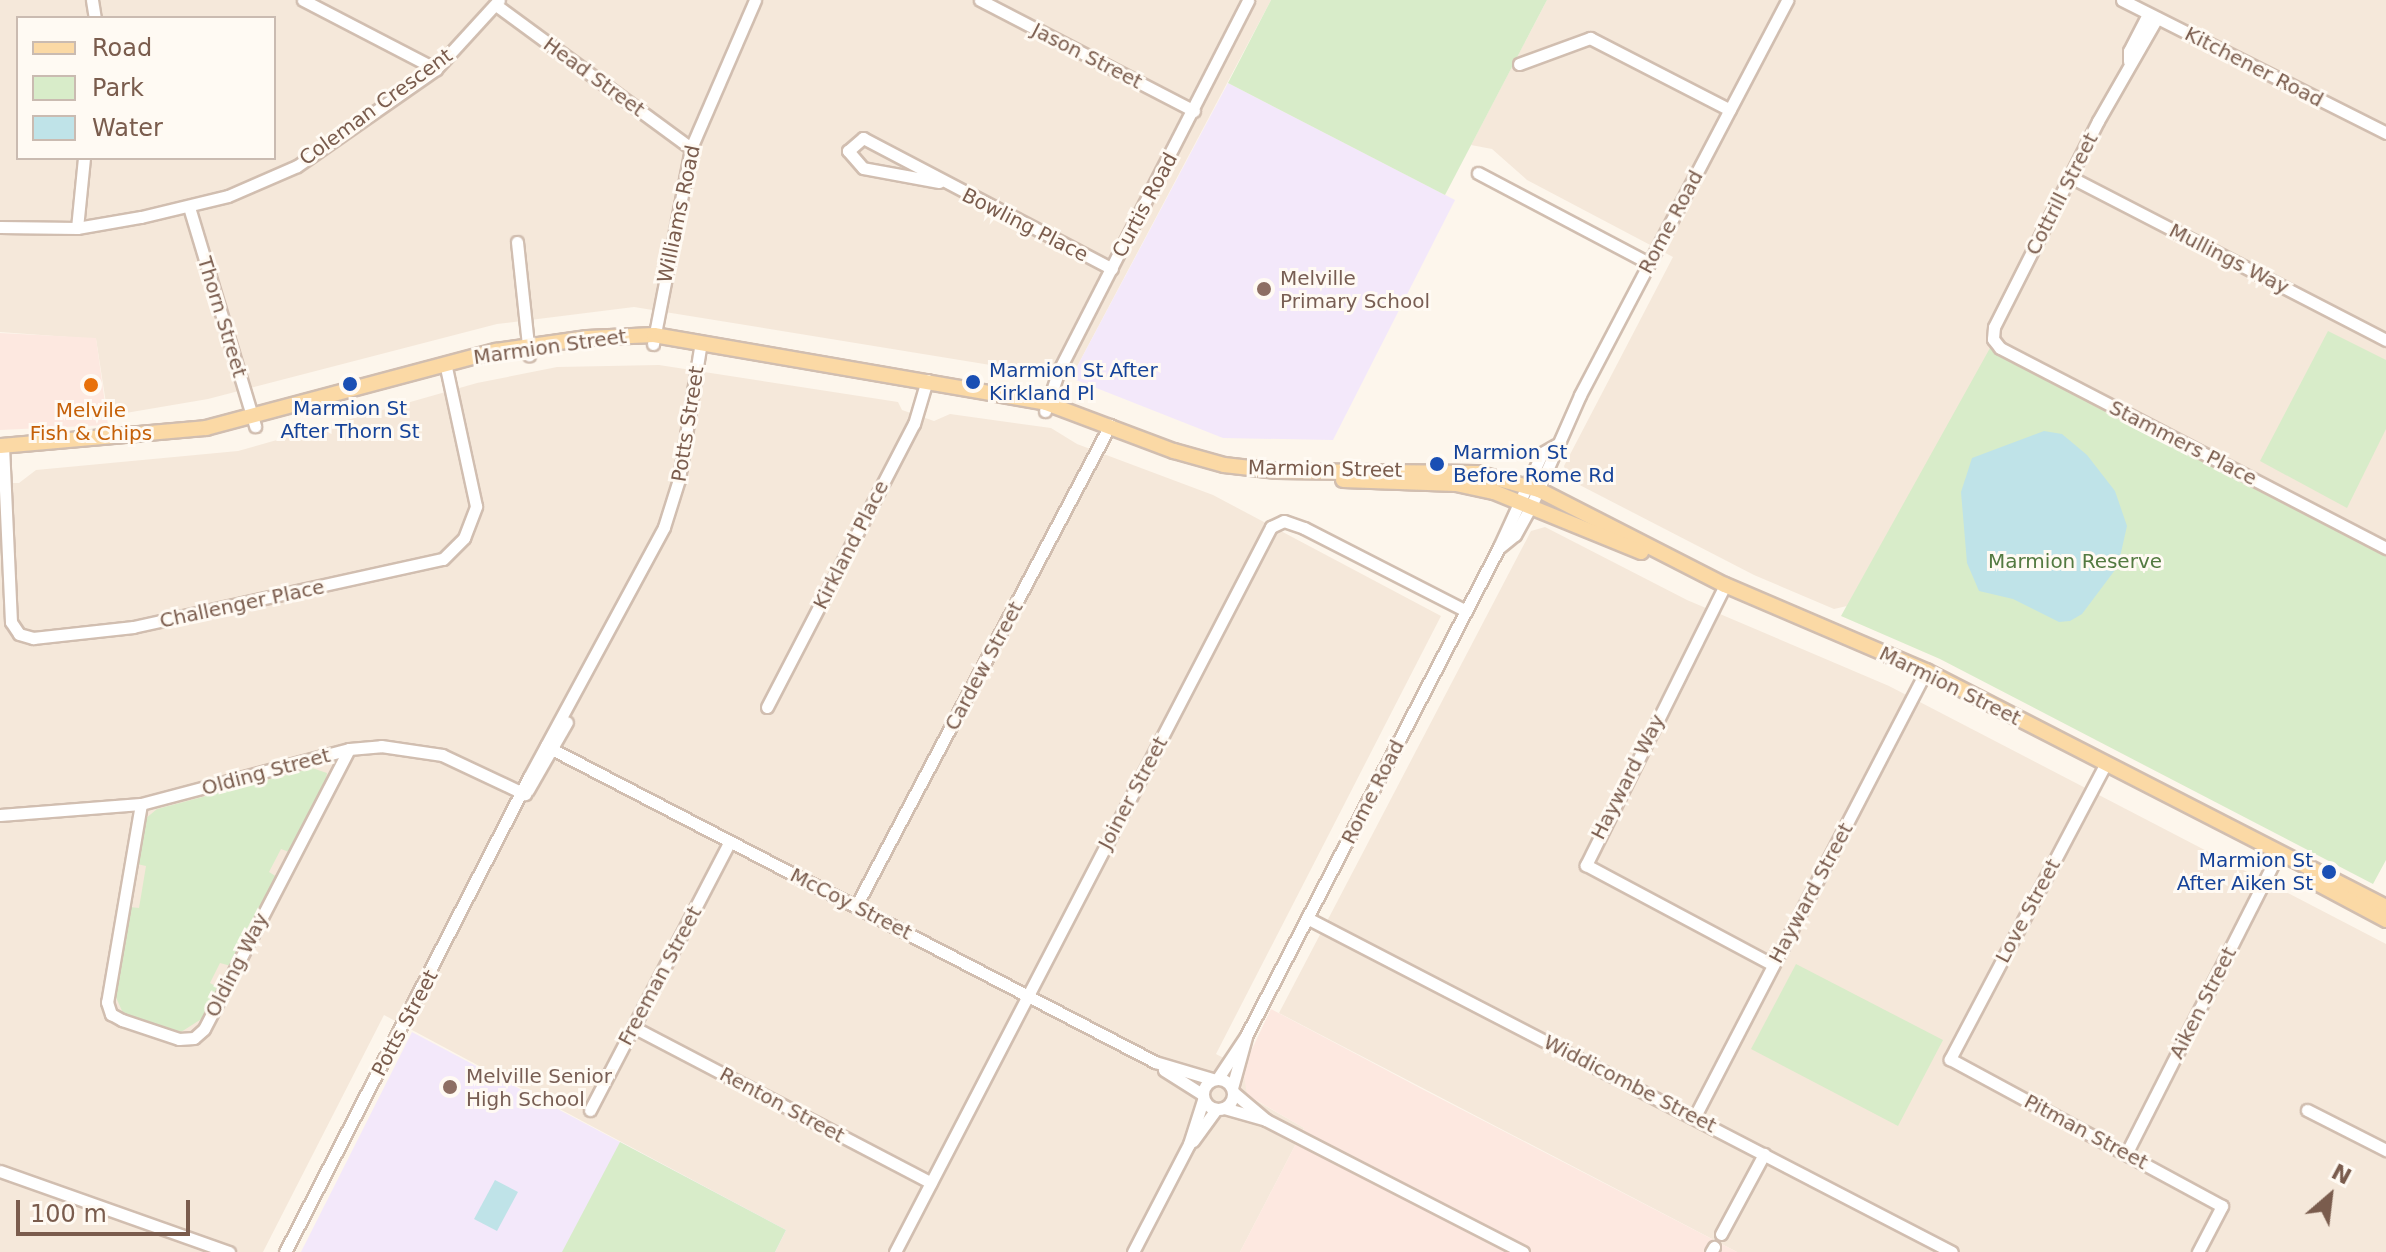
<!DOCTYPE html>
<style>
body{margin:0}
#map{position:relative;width:2386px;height:1252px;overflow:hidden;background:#fdf6ec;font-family:"DejaVu Sans",sans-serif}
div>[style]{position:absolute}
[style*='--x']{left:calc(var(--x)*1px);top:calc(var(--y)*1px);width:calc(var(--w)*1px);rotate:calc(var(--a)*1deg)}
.residential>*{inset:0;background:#f5e8da}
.commercial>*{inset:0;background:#fde8e0}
.education>*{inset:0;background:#f3e8fa}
.green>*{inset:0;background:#d8ecc9}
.water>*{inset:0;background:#bfe3e8}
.roads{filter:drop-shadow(2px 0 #d1beb0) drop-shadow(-2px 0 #d1beb0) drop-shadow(0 2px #d1beb0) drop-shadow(0 -2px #d1beb0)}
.minor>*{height:11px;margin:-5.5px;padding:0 5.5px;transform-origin:5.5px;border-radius:5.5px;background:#fff}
.minor>.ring{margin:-5.5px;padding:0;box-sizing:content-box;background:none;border:11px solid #fff;border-radius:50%}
.major>*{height:14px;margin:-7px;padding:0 7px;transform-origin:7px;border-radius:7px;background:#fbd9a5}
.dots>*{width:22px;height:22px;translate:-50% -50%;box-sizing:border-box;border:4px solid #fffaf3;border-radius:50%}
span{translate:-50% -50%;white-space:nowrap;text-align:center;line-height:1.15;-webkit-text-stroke:6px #fffaf3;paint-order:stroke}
.street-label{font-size:20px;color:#7a5c4d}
.education-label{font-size:20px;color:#785e54}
.left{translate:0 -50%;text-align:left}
.transit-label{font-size:20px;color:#164399}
.right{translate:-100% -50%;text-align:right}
.food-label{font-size:20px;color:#c56008}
.park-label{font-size:20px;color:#537a41}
.legend{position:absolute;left:16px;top:16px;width:260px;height:144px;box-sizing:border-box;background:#fffaf3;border:2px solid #cabbb1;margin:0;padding:10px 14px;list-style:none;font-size:24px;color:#7a5c4d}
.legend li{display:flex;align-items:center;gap:16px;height:40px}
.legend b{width:40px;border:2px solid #cabbb1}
.north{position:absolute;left:2290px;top:1156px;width:80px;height:80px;-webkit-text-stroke:6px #fffaf3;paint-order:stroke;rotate:28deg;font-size:22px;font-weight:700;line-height:32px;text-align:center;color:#7a5c4d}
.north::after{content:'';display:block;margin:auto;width:28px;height:36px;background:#7a5c4d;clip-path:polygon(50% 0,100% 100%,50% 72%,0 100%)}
.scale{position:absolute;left:16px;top:1200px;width:174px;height:36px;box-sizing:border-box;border:4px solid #7a5c4d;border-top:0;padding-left:10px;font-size:24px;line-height:28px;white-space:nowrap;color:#7a5c4d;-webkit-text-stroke:6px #fffaf3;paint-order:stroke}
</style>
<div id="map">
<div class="residential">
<div style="clip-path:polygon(evenodd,0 0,1271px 0,1071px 378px,634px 307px,497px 324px,208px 399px,108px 416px,96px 339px,0 332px,0 0,18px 18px,274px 18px,274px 158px,18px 158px,18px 18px)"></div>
<div style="clip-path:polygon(1547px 0,2386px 0,2386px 555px,1991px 349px,1847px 606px,1834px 609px,1754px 575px,1568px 479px,1564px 466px,1673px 257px,1527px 180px,1492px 149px,1471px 145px)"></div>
<div style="clip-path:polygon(659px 365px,898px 402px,902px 410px,934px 421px,950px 414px,1051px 428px,1077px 444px,1213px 495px,1441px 616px,1216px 1054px,1243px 1068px,1248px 1096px,1304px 1128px,1240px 1252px,775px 1252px,786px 1230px,384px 1015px,263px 1252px,0 1252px,0 483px,19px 483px,36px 470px,238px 451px,477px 383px,557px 367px)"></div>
<div style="clip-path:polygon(1545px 527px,1687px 600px,1889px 686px,2386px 944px,2386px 1252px,1737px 1252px,1279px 1013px,1531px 531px)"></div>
</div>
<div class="commercial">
<div style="clip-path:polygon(0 333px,96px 338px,108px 425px,0 430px)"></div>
<div style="clip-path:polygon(1271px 1009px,1422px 1089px,1737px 1252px,1240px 1252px,1304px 1128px,1247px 1095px,1243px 1068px)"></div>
</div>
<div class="education">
<div style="clip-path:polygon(1228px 83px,1455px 200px,1333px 440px,1223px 438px,1071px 378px)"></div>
<div style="clip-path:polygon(412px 1032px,786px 1230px,775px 1252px,301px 1252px)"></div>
</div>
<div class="green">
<div style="clip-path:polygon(1271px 0,1547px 0,1445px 195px,1228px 83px)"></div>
<div style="clip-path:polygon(2328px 331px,2386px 360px,2386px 429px,2347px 508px,2260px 461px)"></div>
<div style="clip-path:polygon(1990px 348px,2386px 555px,2386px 860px,2373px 884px,1940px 659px,1841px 616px)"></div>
<div style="clip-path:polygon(312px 768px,327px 773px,325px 784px,289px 852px,281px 849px,269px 872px,277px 877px,231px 966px,220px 963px,210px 983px,219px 988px,203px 1018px,181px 1032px,123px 1013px,114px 993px,129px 907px,139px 908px,146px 866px,137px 864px,145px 819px,157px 809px)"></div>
<div style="clip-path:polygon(1796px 964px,1943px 1040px,1898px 1126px,1751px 1049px)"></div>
<div style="clip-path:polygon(620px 1142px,786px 1230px,775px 1252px,562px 1252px)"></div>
</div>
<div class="water">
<div style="clip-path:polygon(2044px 431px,2062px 434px,2087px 455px,2115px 491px,2127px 526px,2118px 566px,2082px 614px,2070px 621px,2059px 622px,2013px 599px,1979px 591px,1967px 563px,1961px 492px,1972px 458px)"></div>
<div style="clip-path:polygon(495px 1180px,518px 1192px,497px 1231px,474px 1219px)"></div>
</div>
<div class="roads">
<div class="minor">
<div style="--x:92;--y:0;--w:18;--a:81"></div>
<div style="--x:303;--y:0;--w:150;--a:27.4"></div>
<div style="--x:980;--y:0;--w:241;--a:27.4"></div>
<div style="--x:2122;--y:0;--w:296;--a:26.7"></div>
<div style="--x:496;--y:5;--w:242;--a:36.3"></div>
<div style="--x:2157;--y:18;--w:119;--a:119.8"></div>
<div style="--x:2098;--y:121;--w:231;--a:116.8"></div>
<div style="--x:1994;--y:327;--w:12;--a:95"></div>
<div style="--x:1993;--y:339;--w:11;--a:52"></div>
<div style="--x:2000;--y:348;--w:435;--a:27.4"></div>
<div style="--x:2129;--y:61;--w:10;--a:-90"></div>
<div style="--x:2129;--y:51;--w:42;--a:-62.8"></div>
<div style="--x:1519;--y:64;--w:76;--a:-20.1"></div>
<div style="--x:1590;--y:38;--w:157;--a:27.2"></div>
<div style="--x:1478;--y:173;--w:193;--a:27.8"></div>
<div style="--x:2072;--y:178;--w:353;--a:27.3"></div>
<div style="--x:939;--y:182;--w:77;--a:-169.6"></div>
<div style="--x:863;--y:168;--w:23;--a:-131"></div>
<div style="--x:848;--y:151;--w:20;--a:-41"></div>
<div style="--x:863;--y:138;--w:281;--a:27.7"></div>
<div style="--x:189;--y:207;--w:229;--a:73.2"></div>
<div style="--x:0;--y:227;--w:77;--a:0.7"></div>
<div style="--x:77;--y:228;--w:65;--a:-9.8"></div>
<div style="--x:141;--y:217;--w:89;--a:-13.6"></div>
<div style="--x:228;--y:196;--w:75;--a:-23.5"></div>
<div style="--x:297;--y:166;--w:169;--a:-34.9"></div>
<div style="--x:436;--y:69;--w:93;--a:-47.6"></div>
<div style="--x:77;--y:228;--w:70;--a:-84.3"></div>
<div style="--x:517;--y:242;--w:114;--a:83.9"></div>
<div style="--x:653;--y:344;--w:200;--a:-79"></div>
<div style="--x:691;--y:148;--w:161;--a:-66.6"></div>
<div style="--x:1045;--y:411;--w:43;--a:-71.1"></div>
<div style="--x:1059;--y:370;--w:415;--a:-62.9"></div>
<div style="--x:3;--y:446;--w:176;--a:87.4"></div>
<div style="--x:11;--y:622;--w:14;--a:56"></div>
<div style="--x:19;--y:634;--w:15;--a:16"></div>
<div style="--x:33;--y:638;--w:101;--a:-6.3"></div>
<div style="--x:133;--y:627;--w:317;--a:-12.4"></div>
<div style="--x:443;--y:559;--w:30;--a:-45"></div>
<div style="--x:464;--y:538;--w:34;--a:-69"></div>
<div style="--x:476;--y:506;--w:146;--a:-102.2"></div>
<div style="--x:1500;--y:547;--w:19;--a:-39"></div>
<div style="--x:1515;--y:535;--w:35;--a:-61"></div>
<div style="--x:1532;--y:504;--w:119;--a:-66.2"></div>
<div style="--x:1580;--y:395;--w:446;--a:-62.3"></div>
<div style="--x:1725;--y:585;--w:313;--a:116.4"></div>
<div style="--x:1586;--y:865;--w:212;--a:28.1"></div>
<div style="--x:767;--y:707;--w:319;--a:-62.6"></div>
<div style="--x:914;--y:424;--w:46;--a:-73.5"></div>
<div style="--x:546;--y:746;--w:686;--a:27.42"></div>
<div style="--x:1155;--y:1062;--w:59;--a:16.6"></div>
<div style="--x:2106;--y:763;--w:335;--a:117.8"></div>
<div style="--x:1950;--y:1059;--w:309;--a:28.4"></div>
<div style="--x:2222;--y:1206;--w:52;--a:117.6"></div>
<div style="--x:528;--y:790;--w:78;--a:-60.2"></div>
<div style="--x:141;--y:804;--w:201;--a:99.7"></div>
<div style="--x:107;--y:1002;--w:13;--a:72"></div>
<div style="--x:111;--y:1014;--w:13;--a:29"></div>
<div style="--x:122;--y:1020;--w:60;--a:18.4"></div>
<div style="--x:179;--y:1039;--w:15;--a:-4"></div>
<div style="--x:194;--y:1038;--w:13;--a:-42"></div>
<div style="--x:204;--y:1029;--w:315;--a:-62.6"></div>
<div style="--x:0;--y:815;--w:141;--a:-4.5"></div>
<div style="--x:141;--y:804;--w:215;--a:-14.8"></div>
<div style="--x:349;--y:749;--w:32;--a:-5"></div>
<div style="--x:381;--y:746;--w:62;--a:8.4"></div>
<div style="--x:442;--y:755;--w:92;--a:25.2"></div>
<div style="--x:856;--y:906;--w:544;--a:-62.16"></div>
<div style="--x:1307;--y:918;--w:726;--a:27.38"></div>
<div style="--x:633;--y:1027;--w:336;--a:27.6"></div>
<div style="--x:1164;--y:1070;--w:45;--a:32.3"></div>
<div style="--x:1218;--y:1078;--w:50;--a:-56.3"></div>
<div style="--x:1246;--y:1036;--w:551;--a:-62.64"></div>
<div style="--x:1499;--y:547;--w:103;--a:-65.4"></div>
<div style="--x:1542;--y:453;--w:16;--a:-30"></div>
<div class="ring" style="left:1203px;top:1079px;width:19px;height:19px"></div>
<div style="--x:1232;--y:1088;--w:53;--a:-74.6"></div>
<div style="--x:1233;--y:1092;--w:43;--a:40.3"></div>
<div style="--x:1266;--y:1120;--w:289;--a:27.2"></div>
<div style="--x:1224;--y:1108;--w:44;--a:15.9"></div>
<div style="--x:590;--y:1110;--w:301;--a:-62.5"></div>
<div style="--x:2307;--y:1110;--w:89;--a:26.9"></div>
<div style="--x:1695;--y:1116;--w:501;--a:-62.57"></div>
<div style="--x:1193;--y:1141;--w:39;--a:-54"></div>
<div style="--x:2127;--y:1152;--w:335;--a:-63.1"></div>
<div style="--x:0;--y:1171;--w:243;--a:19.5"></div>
<div style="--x:1721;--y:1234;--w:91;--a:-61.7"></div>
<div style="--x:285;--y:1252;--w:534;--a:-62.81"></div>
<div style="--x:529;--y:777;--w:284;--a:-61.6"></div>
<div style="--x:664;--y:527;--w:50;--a:-72.6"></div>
<div style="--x:679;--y:479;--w:139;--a:-80.9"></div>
<div style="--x:895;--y:1252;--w:817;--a:-62.59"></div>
<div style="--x:1271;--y:527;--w:14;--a:-25"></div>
<div style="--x:1284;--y:521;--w:21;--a:19"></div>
<div style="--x:1304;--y:528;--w:182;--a:27.1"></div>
<div style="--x:1133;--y:1252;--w:122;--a:-62.6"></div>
<div style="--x:1189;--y:1144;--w:46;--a:-72.3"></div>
<div style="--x:1711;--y:1252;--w:6;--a:-59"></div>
</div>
<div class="major">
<div style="--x:0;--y:446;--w:207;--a:-5"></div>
<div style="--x:206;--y:428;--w:300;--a:-14.9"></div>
<div style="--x:496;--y:351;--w:92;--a:-8.1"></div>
<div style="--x:587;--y:338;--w:67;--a:-2.6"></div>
<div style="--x:654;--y:335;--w:398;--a:9.8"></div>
<div style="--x:1046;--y:403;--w:137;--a:20.6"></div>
<div style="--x:1174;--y:451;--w:52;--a:15.6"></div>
<div style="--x:1224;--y:465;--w:53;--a:6.5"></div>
<div style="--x:1277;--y:471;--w:200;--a:0.6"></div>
<div style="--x:1477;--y:473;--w:64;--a:15.3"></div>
<div style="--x:1539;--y:490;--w:209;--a:27.1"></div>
<div style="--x:1725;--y:585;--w:219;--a:23.2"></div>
<div style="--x:1926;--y:671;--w:517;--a:27.16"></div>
<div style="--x:1343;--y:480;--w:113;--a:2"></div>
<div style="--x:1456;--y:484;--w:39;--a:12"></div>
<div style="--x:1494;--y:492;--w:159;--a:22.2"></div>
<div style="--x:2313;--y:881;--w:83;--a:28.1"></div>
</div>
</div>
<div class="dots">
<div style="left:1264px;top:289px;background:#8d6e63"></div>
<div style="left:973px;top:382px;background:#1a4fb4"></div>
<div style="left:350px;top:384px;background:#1a4fb4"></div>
<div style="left:91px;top:385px;background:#e8710a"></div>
<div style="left:1437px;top:464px;background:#1a4fb4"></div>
<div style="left:2329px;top:872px;background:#1a4fb4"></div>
<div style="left:450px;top:1087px;background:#8d6e63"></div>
</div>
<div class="street-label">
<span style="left:1087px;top:56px;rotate:27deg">Jason Street</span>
<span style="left:2254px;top:67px;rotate:27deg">Kitchener Road</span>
<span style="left:594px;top:77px;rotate:36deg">Head Street</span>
<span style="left:376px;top:107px;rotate:-36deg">Coleman Crescent</span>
<span style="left:2062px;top:194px;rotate:-63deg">Cottrill Street</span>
<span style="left:1145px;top:205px;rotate:-62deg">Curtis Road</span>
<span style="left:679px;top:214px;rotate:-78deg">Williams Road</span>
<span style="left:1671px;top:222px;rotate:-62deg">Rome Road</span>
<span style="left:1025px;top:225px;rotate:27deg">Bowling Place</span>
<span style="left:2229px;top:259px;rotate:27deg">Mullings Way</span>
<span style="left:222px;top:317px;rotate:73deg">Thorn Street</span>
<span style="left:550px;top:347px;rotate:-8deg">Marmion Street</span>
<span style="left:688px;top:424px;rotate:-81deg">Potts Street</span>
<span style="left:2183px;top:443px;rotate:27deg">Stammers Place</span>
<span style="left:1325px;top:469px;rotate:1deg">Marmion Street</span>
<span style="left:851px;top:545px;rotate:-63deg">Kirkland Place</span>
<span style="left:242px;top:604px;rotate:-12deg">Challenger Place</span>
<span style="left:984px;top:666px;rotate:-62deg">Cardew Street</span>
<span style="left:1950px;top:686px;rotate:26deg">Marmion Street</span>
<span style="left:266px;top:772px;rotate:-15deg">Olding Street</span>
<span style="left:1628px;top:777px;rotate:-63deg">Hayward Way</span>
<span style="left:1373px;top:792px;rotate:-63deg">Rome Road</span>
<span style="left:1133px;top:793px;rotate:-62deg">Joiner Street</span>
<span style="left:1811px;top:893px;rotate:-62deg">Hayward Street</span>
<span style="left:851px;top:904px;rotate:27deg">McCoy Street</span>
<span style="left:2028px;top:911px;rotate:-62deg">Love Street</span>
<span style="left:237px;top:965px;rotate:-63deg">Olding Way</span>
<span style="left:660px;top:976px;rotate:-62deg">Freeman Street</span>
<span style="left:2203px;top:1003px;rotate:-63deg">Aiken Street</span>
<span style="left:405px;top:1023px;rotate:-62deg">Potts Street</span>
<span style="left:1630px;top:1084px;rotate:27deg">Widdicombe Street</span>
<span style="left:782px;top:1105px;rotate:28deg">Renton Street</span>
<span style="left:2086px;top:1132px;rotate:28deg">Pitman Street</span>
</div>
<div class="education-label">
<span class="left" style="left:1280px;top:290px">Melville<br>Primary School</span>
<span class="left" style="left:466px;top:1088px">Melville Senior<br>High School</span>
</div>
<div class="transit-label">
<span class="left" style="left:989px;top:382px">Marmion St After<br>Kirkland Pl</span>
<span style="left:350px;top:420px">Marmion St<br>After Thorn St</span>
<span class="left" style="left:1453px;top:464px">Marmion St<br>Before Rome Rd</span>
<span class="right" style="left:2313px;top:872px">Marmion St<br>After Aiken St</span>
</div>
<div class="food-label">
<span style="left:91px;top:422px">Melvile<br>Fish &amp; Chips</span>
</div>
<div class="park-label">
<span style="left:2075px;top:561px">Marmion Reserve</span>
</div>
<ul class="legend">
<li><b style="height:10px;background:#fbd9a5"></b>Road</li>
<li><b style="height:22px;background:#d8ecc9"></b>Park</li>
<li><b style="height:22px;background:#bfe3e8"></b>Water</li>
</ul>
<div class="north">N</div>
<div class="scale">100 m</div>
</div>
